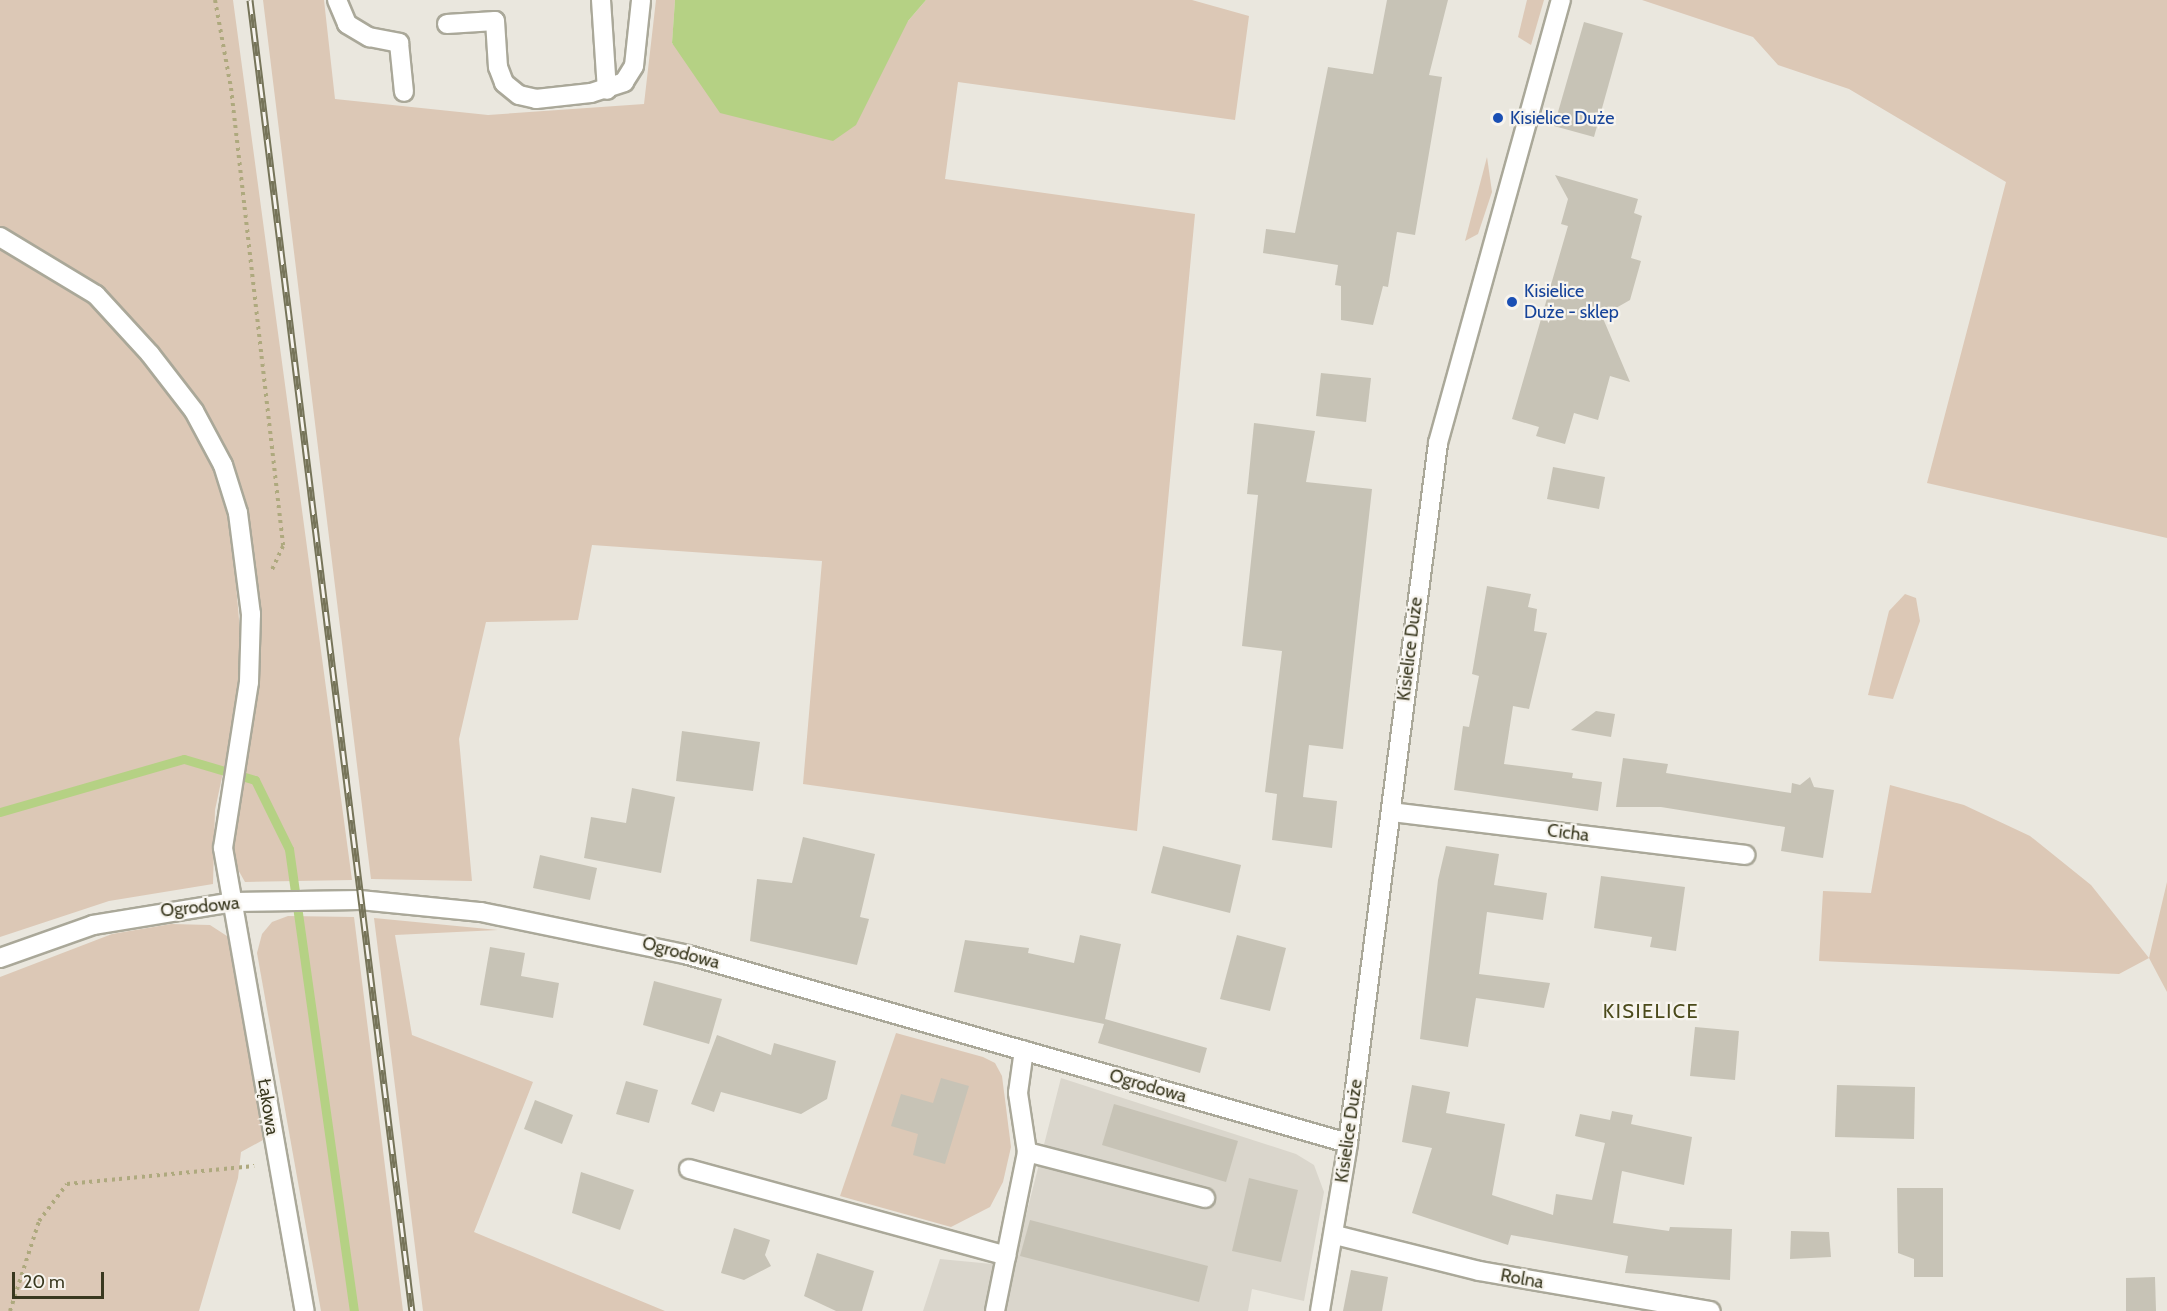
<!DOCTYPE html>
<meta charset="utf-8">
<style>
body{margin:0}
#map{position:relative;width:2167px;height:1311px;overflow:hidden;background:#eae7de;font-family:Cabin,sans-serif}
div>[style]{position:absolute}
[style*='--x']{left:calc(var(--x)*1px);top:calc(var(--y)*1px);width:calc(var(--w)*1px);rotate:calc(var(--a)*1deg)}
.built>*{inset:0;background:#dad6cc}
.green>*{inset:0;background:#dcc8b6}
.water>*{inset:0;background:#b5d184}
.stream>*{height:9px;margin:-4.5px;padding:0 4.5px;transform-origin:4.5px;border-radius:4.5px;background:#b5d184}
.building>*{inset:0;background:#c7c3b6}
.path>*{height:4px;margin-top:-2px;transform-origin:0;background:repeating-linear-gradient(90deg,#aea97e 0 3px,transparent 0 7.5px)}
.roads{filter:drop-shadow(2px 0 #aaa899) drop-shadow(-2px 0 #aaa899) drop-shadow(0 2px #aaa899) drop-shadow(0 -2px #aaa899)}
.minor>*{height:18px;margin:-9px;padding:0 9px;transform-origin:9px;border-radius:9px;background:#fff}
.rail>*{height:7px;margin-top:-3.5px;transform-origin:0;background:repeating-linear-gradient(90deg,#f7f4ee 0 14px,#767459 0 28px);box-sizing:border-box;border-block:2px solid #767459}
.dots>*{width:16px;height:16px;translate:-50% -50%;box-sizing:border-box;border:3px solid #f7f4ee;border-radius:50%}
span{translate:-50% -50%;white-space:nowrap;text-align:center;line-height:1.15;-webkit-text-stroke:4.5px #f7f4ee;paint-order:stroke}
.transit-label{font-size:18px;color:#164399}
.left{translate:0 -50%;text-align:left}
.street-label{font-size:18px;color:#39381f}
.neighbourhood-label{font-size:20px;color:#4b4a1b;letter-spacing:1.5px}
.scale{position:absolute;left:12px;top:1272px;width:92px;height:27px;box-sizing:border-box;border:3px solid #39381f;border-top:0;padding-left:8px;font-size:18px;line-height:21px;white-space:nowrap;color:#39381f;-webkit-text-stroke:4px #f7f4ee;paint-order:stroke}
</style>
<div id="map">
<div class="built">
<div style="clip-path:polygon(1061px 1078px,1296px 1154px,1314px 1165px,1324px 1192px,1304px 1301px,1252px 1289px,1248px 1311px,923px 1311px,940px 1259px,1013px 1266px)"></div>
</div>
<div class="green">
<div style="clip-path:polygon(0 0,233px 0,352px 880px,245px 882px,236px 866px,232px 843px,246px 751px,248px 528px,234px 470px,215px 428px,102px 288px,0 226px)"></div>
<div style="clip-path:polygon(263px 0,324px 0,335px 99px,488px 115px,644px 104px,656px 0,675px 0,672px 44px,908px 21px,926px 0,1192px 0,1249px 16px,1235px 120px,958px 82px,945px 179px,1195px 214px,1137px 831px,803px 784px,822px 561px,592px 545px,578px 620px,486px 622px,459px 739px,472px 881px,371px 879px)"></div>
<div style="clip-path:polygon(1527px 0,1544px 0,1531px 45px,1518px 37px)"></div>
<div style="clip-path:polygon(1642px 0,2167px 0,2167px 538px,1927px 483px,2006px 182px,1849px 89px,1778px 65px,1753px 37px)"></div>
<div style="clip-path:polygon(1487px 157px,1492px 192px,1478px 234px,1465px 241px)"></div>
<div style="clip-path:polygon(0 244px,87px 300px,179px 402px,218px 474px,230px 513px,242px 655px,236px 712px,215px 810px,213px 884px,109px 901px,0 937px)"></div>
<div style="clip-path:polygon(1905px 594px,1916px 598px,1920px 621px,1893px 699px,1868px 695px,1889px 611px)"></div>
<div style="clip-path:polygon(1890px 785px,1964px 805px,2030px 836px,2091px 885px,2149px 958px,2167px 882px,2167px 992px,2149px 958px,2119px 974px,1819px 961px,1823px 891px,1871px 893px)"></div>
<div style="clip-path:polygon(288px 916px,354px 917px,403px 1311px,321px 1311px,257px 953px,262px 934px,272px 922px)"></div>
<div style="clip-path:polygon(374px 918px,498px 930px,395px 935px,412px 1035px,533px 1082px,474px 1232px,665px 1311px,423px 1311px)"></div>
<div style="clip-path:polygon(171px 924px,210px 925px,230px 938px,263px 1140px,241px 1152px,238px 1178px,199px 1311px,0 1311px,0 977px,112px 934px)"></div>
<div style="clip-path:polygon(896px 1033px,983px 1057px,995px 1063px,1002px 1076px,1011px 1147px,1003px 1182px,990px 1207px,951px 1227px,840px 1196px)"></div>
</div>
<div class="water">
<div style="clip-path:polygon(675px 0,926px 0,908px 21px,856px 125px,833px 141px,720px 113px,672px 43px)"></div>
</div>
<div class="stream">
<div style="--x:0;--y:812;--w:191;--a:-16.1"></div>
<div style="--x:184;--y:759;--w:74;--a:16.5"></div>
<div style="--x:255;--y:780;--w:77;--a:63.8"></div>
<div style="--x:289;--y:849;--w:467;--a:82"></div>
</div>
<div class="building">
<div style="clip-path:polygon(1387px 0,1448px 0,1429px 75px,1442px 77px,1415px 235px,1397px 232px,1388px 287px,1383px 286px,1373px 325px,1341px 320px,1341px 286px,1335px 285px,1338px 265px,1263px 253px,1266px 229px,1295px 233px,1328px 67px,1373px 74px)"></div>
<div style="clip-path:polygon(1584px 22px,1623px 33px,1594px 137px,1554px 126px)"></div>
<div style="clip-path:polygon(1555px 175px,1638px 199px,1634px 213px,1642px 216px,1631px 258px,1641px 261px,1630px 300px,1602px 316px,1630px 382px,1610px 376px,1598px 420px,1574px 413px,1565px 444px,1536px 436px,1539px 427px,1512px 419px,1568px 226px,1561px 224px,1568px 199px)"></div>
<div style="clip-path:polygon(1321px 373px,1371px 378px,1366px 422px,1316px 416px)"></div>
<div style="clip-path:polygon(1254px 423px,1315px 431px,1306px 482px,1372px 489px,1343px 749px,1309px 745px,1303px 797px,1337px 801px,1332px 848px,1272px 840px,1277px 794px,1265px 792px,1282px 651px,1242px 646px,1258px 495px,1247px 494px)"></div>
<div style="clip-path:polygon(1553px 467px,1605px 477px,1599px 509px,1547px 499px)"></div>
<div style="clip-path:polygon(1487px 586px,1531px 594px,1528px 607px,1537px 609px,1534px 631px,1547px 633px,1529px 709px,1513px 706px,1504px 764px,1573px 773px,1572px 778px,1602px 782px,1598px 811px,1454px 790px,1463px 726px,1469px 727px,1479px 676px,1472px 674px)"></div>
<div style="clip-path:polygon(1596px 711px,1615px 714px,1611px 737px,1571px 730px)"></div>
<div style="clip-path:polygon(682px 731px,760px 742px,753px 791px,676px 781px)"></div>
<div style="clip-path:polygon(1623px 758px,1668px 764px,1666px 773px,1791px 793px,1792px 783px,1800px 785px,1810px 777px,1814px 787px,1834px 790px,1823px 858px,1781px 851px,1785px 827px,1661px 807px,1616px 807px)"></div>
<div style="clip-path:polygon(632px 788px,675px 797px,661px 873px,584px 858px,591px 817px,626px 823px)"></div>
<div style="clip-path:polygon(803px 837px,875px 854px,860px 917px,869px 919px,857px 965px,750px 941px,757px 879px,792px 883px)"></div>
<div style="clip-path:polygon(1163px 846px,1241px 865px,1230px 913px,1151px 893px)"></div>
<div style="clip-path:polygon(1446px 846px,1499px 854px,1494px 885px,1547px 893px,1543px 920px,1487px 912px,1479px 974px,1550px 983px,1544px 1008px,1476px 998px,1468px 1047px,1420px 1039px,1438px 880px)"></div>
<div style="clip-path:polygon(540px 855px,597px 868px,590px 900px,533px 888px)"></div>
<div style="clip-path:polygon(1601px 876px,1685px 887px,1676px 951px,1650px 947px,1652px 937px,1594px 928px)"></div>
<div style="clip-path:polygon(1080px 935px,1121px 944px,1105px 1019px,1207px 1048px,1200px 1073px,1098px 1043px,1104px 1024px,954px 992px,965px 940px,1029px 948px,1028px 953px,1074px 963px)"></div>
<div style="clip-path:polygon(1237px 935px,1286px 948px,1270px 1011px,1220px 999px)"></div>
<div style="clip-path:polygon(490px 947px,525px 953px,521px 976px,559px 983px,553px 1018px,480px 1005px)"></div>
<div style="clip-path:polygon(654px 981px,722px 999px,709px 1044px,643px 1025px)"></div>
<div style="clip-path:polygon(1695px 1027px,1739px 1031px,1735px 1080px,1690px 1076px)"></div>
<div style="clip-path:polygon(717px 1035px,771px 1055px,774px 1043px,836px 1061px,827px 1099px,801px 1114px,721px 1092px,714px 1112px,691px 1104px)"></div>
<div style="clip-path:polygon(941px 1078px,969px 1086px,945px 1164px,913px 1155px,918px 1134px,891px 1126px,901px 1094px,933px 1103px)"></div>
<div style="clip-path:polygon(626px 1081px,658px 1090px,649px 1123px,616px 1114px)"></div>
<div style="clip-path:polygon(1412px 1085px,1450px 1092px,1446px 1113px,1505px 1124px,1492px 1195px,1553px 1215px,1556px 1194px,1592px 1200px,1605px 1143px,1575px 1136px,1580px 1114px,1610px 1120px,1612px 1111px,1633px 1115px,1631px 1124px,1692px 1137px,1684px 1185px,1622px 1171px,1613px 1223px,1669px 1231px,1670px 1227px,1732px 1229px,1730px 1280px,1625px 1273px,1628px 1256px,1511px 1235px,1508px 1245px,1412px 1213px,1432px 1148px,1402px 1142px)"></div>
<div style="clip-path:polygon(1837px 1085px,1915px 1087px,1914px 1139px,1835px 1137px)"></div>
<div style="clip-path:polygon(535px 1100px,573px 1115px,562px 1144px,524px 1129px)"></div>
<div style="clip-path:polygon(1114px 1104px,1238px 1141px,1226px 1182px,1102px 1145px)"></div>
<div style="clip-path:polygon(581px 1172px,634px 1190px,620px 1230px,572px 1213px)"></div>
<div style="clip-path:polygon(1249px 1178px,1298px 1190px,1281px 1262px,1232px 1251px)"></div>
<div style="clip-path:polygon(1897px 1188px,1943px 1188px,1943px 1277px,1914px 1277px,1914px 1259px,1898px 1253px)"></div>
<div style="clip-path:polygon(1030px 1220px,1208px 1266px,1199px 1302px,1020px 1256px)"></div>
<div style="clip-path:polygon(734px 1228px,770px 1240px,765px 1255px,771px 1266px,744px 1280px,721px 1273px)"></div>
<div style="clip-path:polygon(1791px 1231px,1829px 1232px,1831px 1257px,1790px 1259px)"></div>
<div style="clip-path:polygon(817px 1253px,874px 1271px,862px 1311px,836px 1311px,804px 1296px)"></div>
<div style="clip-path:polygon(1351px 1270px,1388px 1277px,1382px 1311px,1343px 1311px)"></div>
<div style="clip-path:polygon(2155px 1277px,2156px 1311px,2126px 1311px,2126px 1278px)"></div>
</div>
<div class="path">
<div style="--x:215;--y:0;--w:89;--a:79.7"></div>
<div style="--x:231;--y:88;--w:461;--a:83.5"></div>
<div style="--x:283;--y:546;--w:26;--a:115"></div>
<div style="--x:10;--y:1311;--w:95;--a:-72.1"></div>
<div style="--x:39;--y:1221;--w:46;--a:-52.9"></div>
<div style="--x:67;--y:1184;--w:188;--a:-5.5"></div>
</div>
<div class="roads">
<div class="minor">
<div style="--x:337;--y:0;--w:26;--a:67"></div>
<div style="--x:347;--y:24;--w:26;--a:31"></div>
<div style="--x:369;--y:37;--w:31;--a:11"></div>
<div style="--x:399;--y:43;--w:49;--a:84.2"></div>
<div style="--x:601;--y:0;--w:90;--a:86.2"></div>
<div style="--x:447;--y:24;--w:48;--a:-3.6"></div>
<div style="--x:495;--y:21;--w:46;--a:86.3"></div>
<div style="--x:498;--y:67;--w:17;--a:69"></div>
<div style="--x:504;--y:83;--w:19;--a:39"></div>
<div style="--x:519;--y:95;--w:17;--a:13"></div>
<div style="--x:536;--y:99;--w:55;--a:-6.2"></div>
<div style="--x:591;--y:93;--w:35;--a:-18"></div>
<div style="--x:624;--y:82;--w:19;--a:-58"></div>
<div style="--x:634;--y:66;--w:66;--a:-83.9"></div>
<div style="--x:0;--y:237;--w:112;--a:31.1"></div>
<div style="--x:96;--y:295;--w:80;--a:47.5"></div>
<div style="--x:150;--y:354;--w:72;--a:52.3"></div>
<div style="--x:194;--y:411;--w:61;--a:61.8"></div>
<div style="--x:223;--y:465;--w:50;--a:72.6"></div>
<div style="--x:238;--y:513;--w:102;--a:82.7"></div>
<div style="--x:251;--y:614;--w:68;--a:91.7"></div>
<div style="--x:249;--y:682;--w:168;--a:98.9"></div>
<div style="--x:223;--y:848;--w:470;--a:80"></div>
<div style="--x:1391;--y:812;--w:357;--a:6.9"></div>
<div style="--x:0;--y:958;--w:99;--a:-19.5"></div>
<div style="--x:93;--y:925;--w:143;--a:-9.3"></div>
<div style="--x:234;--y:902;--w:126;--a:-0.9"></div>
<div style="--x:360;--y:900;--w:122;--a:5.7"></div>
<div style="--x:481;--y:912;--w:211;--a:11.7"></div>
<div style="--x:688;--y:955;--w:686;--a:15.9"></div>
<div style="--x:1027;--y:1152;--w:184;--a:14.5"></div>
<div style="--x:689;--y:1169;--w:329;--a:15.3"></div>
<div style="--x:1335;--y:1235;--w:148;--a:14"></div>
<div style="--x:1479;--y:1271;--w:235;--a:9.8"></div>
<div style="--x:995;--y:1311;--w:162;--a:-78.6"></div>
<div style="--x:1027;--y:1152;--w:60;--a:-98.7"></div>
<div style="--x:1018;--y:1093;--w:43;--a:-82.1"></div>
<div style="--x:1320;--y:1311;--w:170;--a:-80.5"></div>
<div style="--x:1348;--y:1143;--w:706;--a:-82.67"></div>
<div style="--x:1438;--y:443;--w:460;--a:-74.5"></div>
</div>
</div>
<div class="rail">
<div style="--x:250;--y:0;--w:1321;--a:82.96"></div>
</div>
<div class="dots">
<div style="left:1498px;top:118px;background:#1a4fb4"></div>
<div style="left:1512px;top:302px;background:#1a4fb4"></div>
</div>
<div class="transit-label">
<span class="left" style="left:1510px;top:118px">Kisielice Duże</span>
<span class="left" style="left:1524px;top:302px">Kisielice<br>Duże - sklep</span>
</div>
<div class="street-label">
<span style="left:1410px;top:649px;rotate:-83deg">Kisielice Duże</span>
<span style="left:1568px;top:833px;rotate:7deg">Cicha</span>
<span style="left:200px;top:907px;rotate:-6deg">Ogrodowa</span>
<span style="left:681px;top:953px;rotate:15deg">Ogrodowa</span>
<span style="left:1148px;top:1086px;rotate:16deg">Ogrodowa</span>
<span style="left:268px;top:1107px;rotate:81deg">Łąkowa</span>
<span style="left:1349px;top:1131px;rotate:-82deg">Kisielice Duże</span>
<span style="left:1522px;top:1279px;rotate:10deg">Rolna</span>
</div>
<div class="neighbourhood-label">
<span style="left:1651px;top:1011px">KISIELICE</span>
</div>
<div class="scale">20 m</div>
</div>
